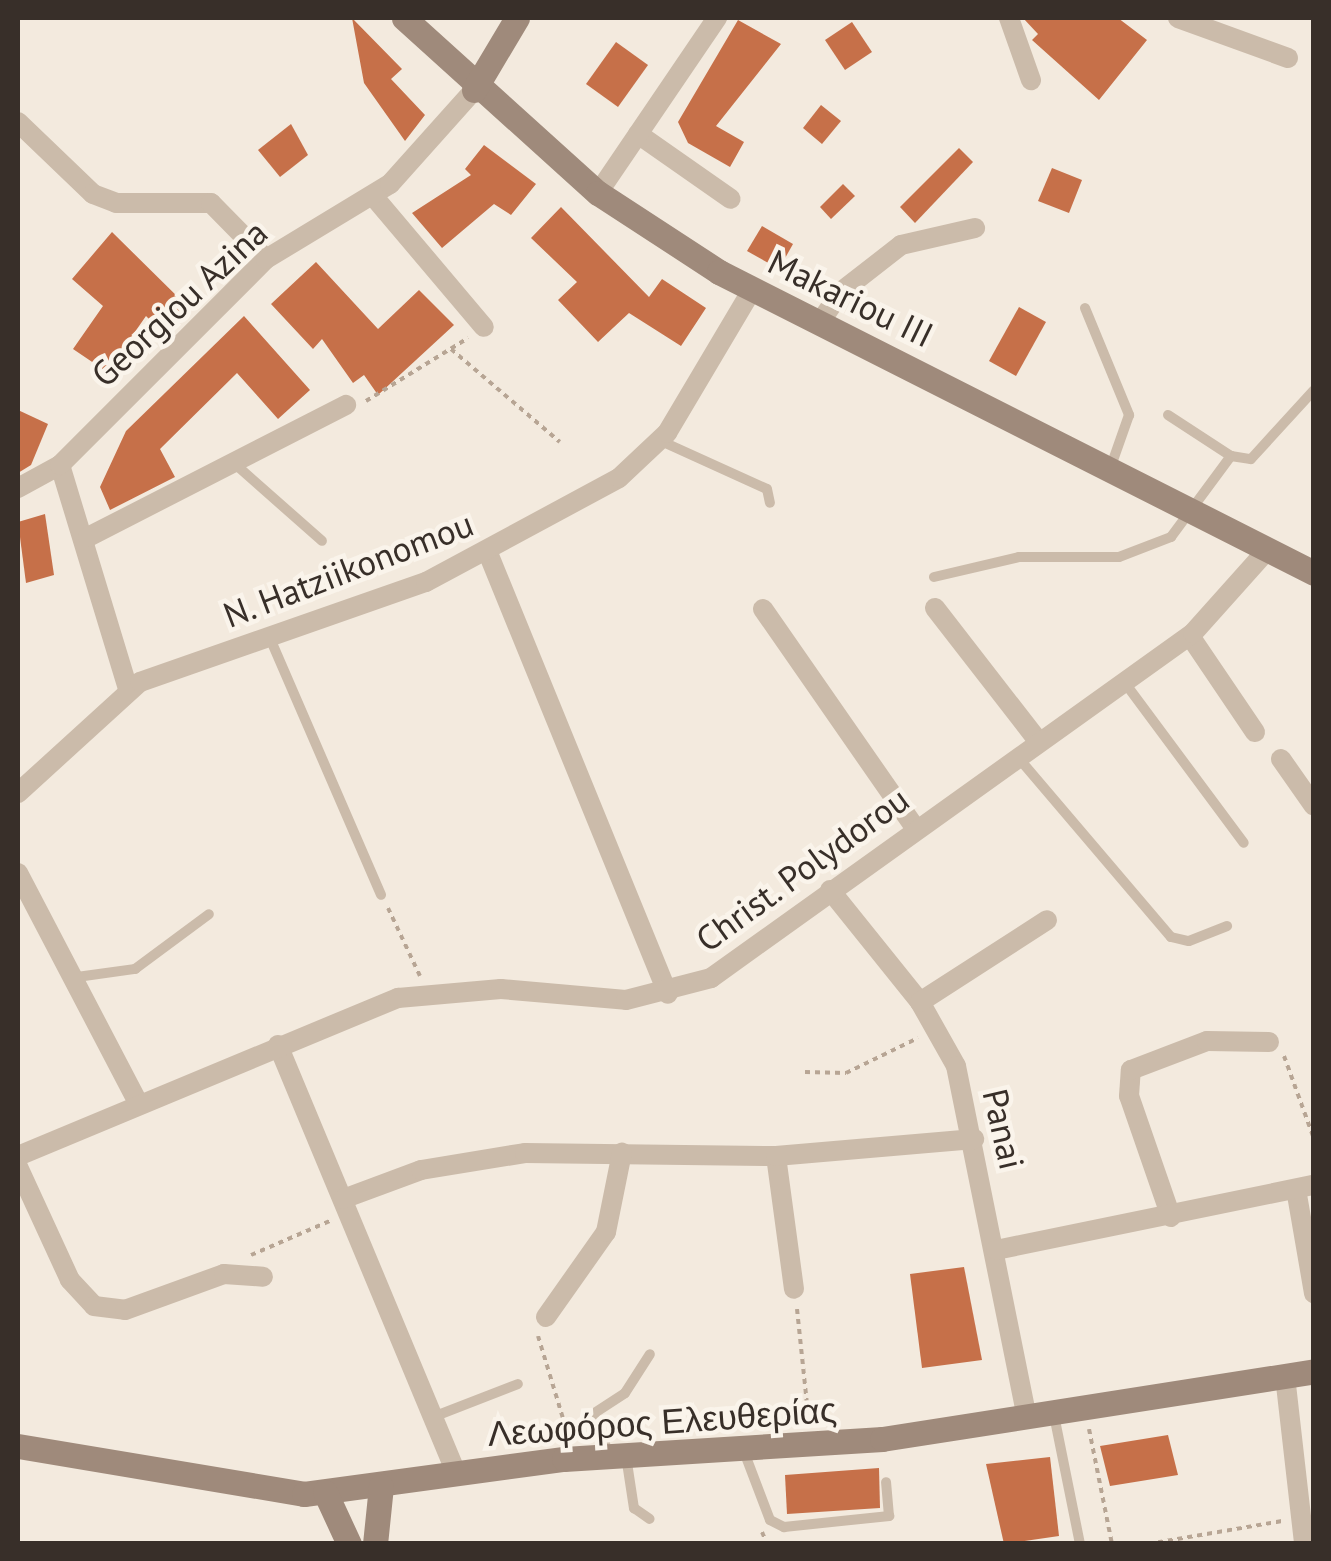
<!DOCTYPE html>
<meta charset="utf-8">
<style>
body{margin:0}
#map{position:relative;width:1331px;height:1561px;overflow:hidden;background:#f3eade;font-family:"PT Sans",sans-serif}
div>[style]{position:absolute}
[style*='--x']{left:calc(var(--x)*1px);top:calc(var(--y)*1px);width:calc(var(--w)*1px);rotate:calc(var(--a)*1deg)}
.building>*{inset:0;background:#c67049}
.path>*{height:4px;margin-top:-2px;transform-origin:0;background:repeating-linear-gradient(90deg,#b7a594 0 5px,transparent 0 10px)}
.lane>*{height:10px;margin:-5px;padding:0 5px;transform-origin:5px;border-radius:5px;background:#cbbbaa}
.street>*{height:20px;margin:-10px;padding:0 10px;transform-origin:10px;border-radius:10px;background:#cbbbaa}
.secondary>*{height:25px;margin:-12.5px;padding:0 12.5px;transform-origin:12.5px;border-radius:12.5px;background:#9f8a7b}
span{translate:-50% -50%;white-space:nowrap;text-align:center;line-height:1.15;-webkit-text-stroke:9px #faf4eb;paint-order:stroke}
.street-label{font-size:35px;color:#382f29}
.frame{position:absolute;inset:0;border:20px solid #382f29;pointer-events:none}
</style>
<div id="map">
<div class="building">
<div style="clip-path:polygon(352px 18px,402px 69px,391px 79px,425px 115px,405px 141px,364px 83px)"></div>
<div style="clip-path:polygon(1023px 18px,1118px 18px,1147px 40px,1099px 100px,1032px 40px,1038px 34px)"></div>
<div style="clip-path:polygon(738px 20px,781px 44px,716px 126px,744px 142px,730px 167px,688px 143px,678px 122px)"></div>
<div style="clip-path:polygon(852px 22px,872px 52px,845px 70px,825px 40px)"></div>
<div style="clip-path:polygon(616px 42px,648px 65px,618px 107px,586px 84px)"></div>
<div style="clip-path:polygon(821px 105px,841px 121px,822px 144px,803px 128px)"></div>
<div style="clip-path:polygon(291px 124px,308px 155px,280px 177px,258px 150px)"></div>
<div style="clip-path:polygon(484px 145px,536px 184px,511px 215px,494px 204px,442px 248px,412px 213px,471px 175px,465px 169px)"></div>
<div style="clip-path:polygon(959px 148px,973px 162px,915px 223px,900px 207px)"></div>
<div style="clip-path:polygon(1052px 168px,1082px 180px,1069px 213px,1038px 201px)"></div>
<div style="clip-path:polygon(843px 184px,855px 196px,831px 219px,820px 207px)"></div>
<div style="clip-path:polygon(561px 207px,649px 297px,662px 279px,706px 308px,681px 346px,629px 313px,598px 342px,558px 300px,577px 282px,531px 238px)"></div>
<div style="clip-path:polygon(762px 226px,793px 244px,779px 269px,747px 251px)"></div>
<div style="clip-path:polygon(112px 232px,189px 308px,164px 334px,146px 316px,107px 372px,73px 349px,103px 306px,72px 279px)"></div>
<div style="clip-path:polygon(316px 262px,378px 329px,419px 290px,454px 325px,378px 395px,364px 375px,353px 383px,322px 339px,313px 349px,271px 304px)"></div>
<div style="clip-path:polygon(1019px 307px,1046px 322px,1016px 376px,989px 361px)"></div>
<div style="clip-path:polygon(244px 316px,310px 390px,278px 419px,237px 373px,160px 449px,175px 477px,110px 510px,100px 487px,126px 431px)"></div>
<div style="clip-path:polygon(18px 410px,48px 424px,31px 465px,18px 473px)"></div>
<div style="clip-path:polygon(45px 514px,54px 575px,26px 583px,18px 522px)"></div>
<div style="clip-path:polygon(964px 1267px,982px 1360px,922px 1368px,910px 1274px)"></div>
<div style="clip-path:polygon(1168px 1435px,1178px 1475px,1110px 1486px,1100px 1446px)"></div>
<div style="clip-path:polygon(1050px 1457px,1059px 1536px,1004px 1544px,986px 1464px)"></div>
<div style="clip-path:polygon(879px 1468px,880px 1508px,787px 1514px,785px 1475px)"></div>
</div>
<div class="path">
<div style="--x:18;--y:205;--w:23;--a:90"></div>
<div style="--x:451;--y:349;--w:143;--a:40.5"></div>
<div style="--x:366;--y:401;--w:120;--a:-31.7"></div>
<div style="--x:388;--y:908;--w:75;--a:64.8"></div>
<div style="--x:1284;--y:1056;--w:88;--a:70.1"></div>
<div style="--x:805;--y:1072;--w:41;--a:1.4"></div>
<div style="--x:846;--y:1073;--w:80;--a:-25.9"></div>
<div style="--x:251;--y:1255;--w:88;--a:-23.4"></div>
<div style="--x:797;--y:1309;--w:116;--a:84"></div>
<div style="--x:538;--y:1336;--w:103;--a:73.1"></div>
<div style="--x:1089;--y:1429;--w:117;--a:78.7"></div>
<div style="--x:762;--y:1532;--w:13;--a:67"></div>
<div style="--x:1148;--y:1544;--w:136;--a:-9.7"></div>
</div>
<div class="lane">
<div style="--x:1085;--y:308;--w:116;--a:67.6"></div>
<div style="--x:1129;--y:415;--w:54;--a:109.4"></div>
<div style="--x:1168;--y:415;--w:75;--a:33.1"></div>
<div style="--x:1231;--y:456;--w:20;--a:9"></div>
<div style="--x:1251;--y:459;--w:93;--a:-47.6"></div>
<div style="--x:661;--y:441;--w:116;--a:24.4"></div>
<div style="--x:767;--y:489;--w:14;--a:78"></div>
<div style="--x:235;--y:464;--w:116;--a:41.5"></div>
<div style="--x:934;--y:577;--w:87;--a:-13.2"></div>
<div style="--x:1019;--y:557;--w:100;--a:0"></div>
<div style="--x:1119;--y:557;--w:56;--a:-21"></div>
<div style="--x:1171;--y:537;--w:101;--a:-53.5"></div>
<div style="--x:269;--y:636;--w:282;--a:66.6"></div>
<div style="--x:1125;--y:683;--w:199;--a:53.4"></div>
<div style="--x:1016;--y:755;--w:239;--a:49.6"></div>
<div style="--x:1171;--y:937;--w:18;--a:13"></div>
<div style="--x:1189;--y:941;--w:41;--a:-21.5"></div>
<div style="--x:77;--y:977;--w:59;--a:-7.9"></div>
<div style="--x:135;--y:969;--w:92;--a:-36.6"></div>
<div style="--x:1054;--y:1415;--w:132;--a:78.6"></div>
<div style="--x:433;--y:1417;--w:91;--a:-21.2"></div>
<div style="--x:743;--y:1449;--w:76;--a:69.2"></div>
<div style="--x:770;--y:1520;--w:16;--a:27"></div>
<div style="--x:784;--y:1527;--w:106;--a:-6"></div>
<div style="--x:889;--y:1516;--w:34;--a:-95"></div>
<div style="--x:609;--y:1454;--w:43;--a:-111.8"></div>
<div style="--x:593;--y:1414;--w:38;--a:-33"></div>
<div style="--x:625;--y:1393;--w:46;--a:-57.3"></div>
<div style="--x:626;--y:1456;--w:53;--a:81.3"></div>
<div style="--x:634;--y:1508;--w:19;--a:35"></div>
</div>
<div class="street">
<div style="--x:1009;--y:18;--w:66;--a:70.5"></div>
<div style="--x:1178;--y:18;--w:117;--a:20"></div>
<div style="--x:18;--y:122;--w:104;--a:43.8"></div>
<div style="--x:93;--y:194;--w:25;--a:21"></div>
<div style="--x:116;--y:203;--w:95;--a:0"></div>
<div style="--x:211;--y:203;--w:78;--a:45.5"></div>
<div style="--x:638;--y:134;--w:113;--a:35"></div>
<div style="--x:598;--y:193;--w:212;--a:-55.8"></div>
<div style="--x:374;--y:197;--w:170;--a:49.8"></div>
<div style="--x:820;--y:322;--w:38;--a:-55"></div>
<div style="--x:842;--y:291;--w:75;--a:-37.9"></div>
<div style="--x:901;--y:245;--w:76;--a:-12.9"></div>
<div style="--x:60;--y:465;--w:234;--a:73.1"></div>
<div style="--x:18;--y:488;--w:48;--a:-28.7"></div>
<div style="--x:60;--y:465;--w:291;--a:-45"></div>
<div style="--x:266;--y:259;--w:145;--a:-31.2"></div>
<div style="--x:390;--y:184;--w:126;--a:-48.2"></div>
<div style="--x:88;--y:537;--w:290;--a:-27.1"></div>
<div style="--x:488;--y:553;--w:476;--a:67.8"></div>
<div style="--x:935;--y:608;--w:168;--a:52.2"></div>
<div style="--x:763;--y:609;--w:264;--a:55.2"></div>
<div style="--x:1190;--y:636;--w:116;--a:55.9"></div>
<div style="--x:1281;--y:759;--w:57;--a:54.9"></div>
<div style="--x:18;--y:793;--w:165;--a:-42.3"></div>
<div style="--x:140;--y:682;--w:303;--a:-19.3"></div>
<div style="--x:426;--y:582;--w:219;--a:-28.3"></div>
<div style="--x:619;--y:478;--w:66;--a:-43.2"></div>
<div style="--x:667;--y:433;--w:166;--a:-59.3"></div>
<div style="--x:18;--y:873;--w:261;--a:62.4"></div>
<div style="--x:830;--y:890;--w:144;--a:51.2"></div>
<div style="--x:920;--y:1002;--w:73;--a:60.6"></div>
<div style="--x:956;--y:1066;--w:360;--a:78.6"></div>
<div style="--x:920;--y:1002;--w:151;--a:-32.8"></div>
<div style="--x:278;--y:1045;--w:464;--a:67.4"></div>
<div style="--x:18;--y:1156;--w:412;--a:-22.6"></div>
<div style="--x:398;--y:998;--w:103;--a:-5"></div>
<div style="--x:501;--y:989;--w:125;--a:5"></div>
<div style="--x:626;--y:1000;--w:88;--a:-14.5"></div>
<div style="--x:711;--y:978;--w:593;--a:-35.59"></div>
<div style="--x:1193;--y:633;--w:113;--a:-48.2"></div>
<div style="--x:776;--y:1156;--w:134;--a:82.3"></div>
<div style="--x:18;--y:1167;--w:124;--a:65.3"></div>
<div style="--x:70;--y:1280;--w:35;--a:47"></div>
<div style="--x:94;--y:1306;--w:31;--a:7"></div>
<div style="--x:125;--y:1310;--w:105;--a:-20"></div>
<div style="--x:224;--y:1274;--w:39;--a:4"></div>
<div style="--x:1296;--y:1189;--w:106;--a:80.2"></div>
<div style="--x:343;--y:1199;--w:83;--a:-20.4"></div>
<div style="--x:421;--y:1170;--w:105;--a:-9.3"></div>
<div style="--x:525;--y:1153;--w:251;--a:0.7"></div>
<div style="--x:776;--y:1156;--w:199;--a:-4.9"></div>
<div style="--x:1171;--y:1217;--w:128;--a:-109.1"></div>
<div style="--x:1129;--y:1096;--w:26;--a:-86"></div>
<div style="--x:1131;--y:1070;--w:81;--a:-20.9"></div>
<div style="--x:1207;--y:1041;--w:62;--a:0.9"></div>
<div style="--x:996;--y:1250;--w:325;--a:-11.6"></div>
<div style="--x:546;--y:1317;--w:104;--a:-54.8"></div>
<div style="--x:606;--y:1232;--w:81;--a:-78.6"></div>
<div style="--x:1285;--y:1376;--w:169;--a:83.5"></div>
</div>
<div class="secondary">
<div style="--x:404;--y:18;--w:261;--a:42.1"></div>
<div style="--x:598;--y:193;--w:145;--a:33.1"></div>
<div style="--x:719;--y:272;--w:667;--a:26.83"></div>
<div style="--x:474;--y:90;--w:84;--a:-59.2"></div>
<div style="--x:18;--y:1446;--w:290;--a:9.5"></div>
<div style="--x:304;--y:1494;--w:262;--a:-7.7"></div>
<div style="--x:564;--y:1459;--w:319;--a:-3.6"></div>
<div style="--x:882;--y:1439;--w:437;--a:-8.9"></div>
<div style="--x:325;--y:1492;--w:57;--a:65.2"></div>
<div style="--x:375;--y:1544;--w:58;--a:-84.1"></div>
</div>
<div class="street-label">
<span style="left:851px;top:298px;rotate:26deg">Makariou III</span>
<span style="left:179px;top:303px;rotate:-43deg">Georgiou Azina</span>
<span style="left:348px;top:569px;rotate:-21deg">N. Hatziikonomou</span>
<span style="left:802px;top:869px;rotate:-36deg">Christ. Polydorou</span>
<span style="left:1004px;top:1129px;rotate:77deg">Panai</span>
<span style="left:662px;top:1421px;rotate:-4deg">Λεωφόρος Ελευθερίας</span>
</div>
<div class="frame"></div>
</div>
